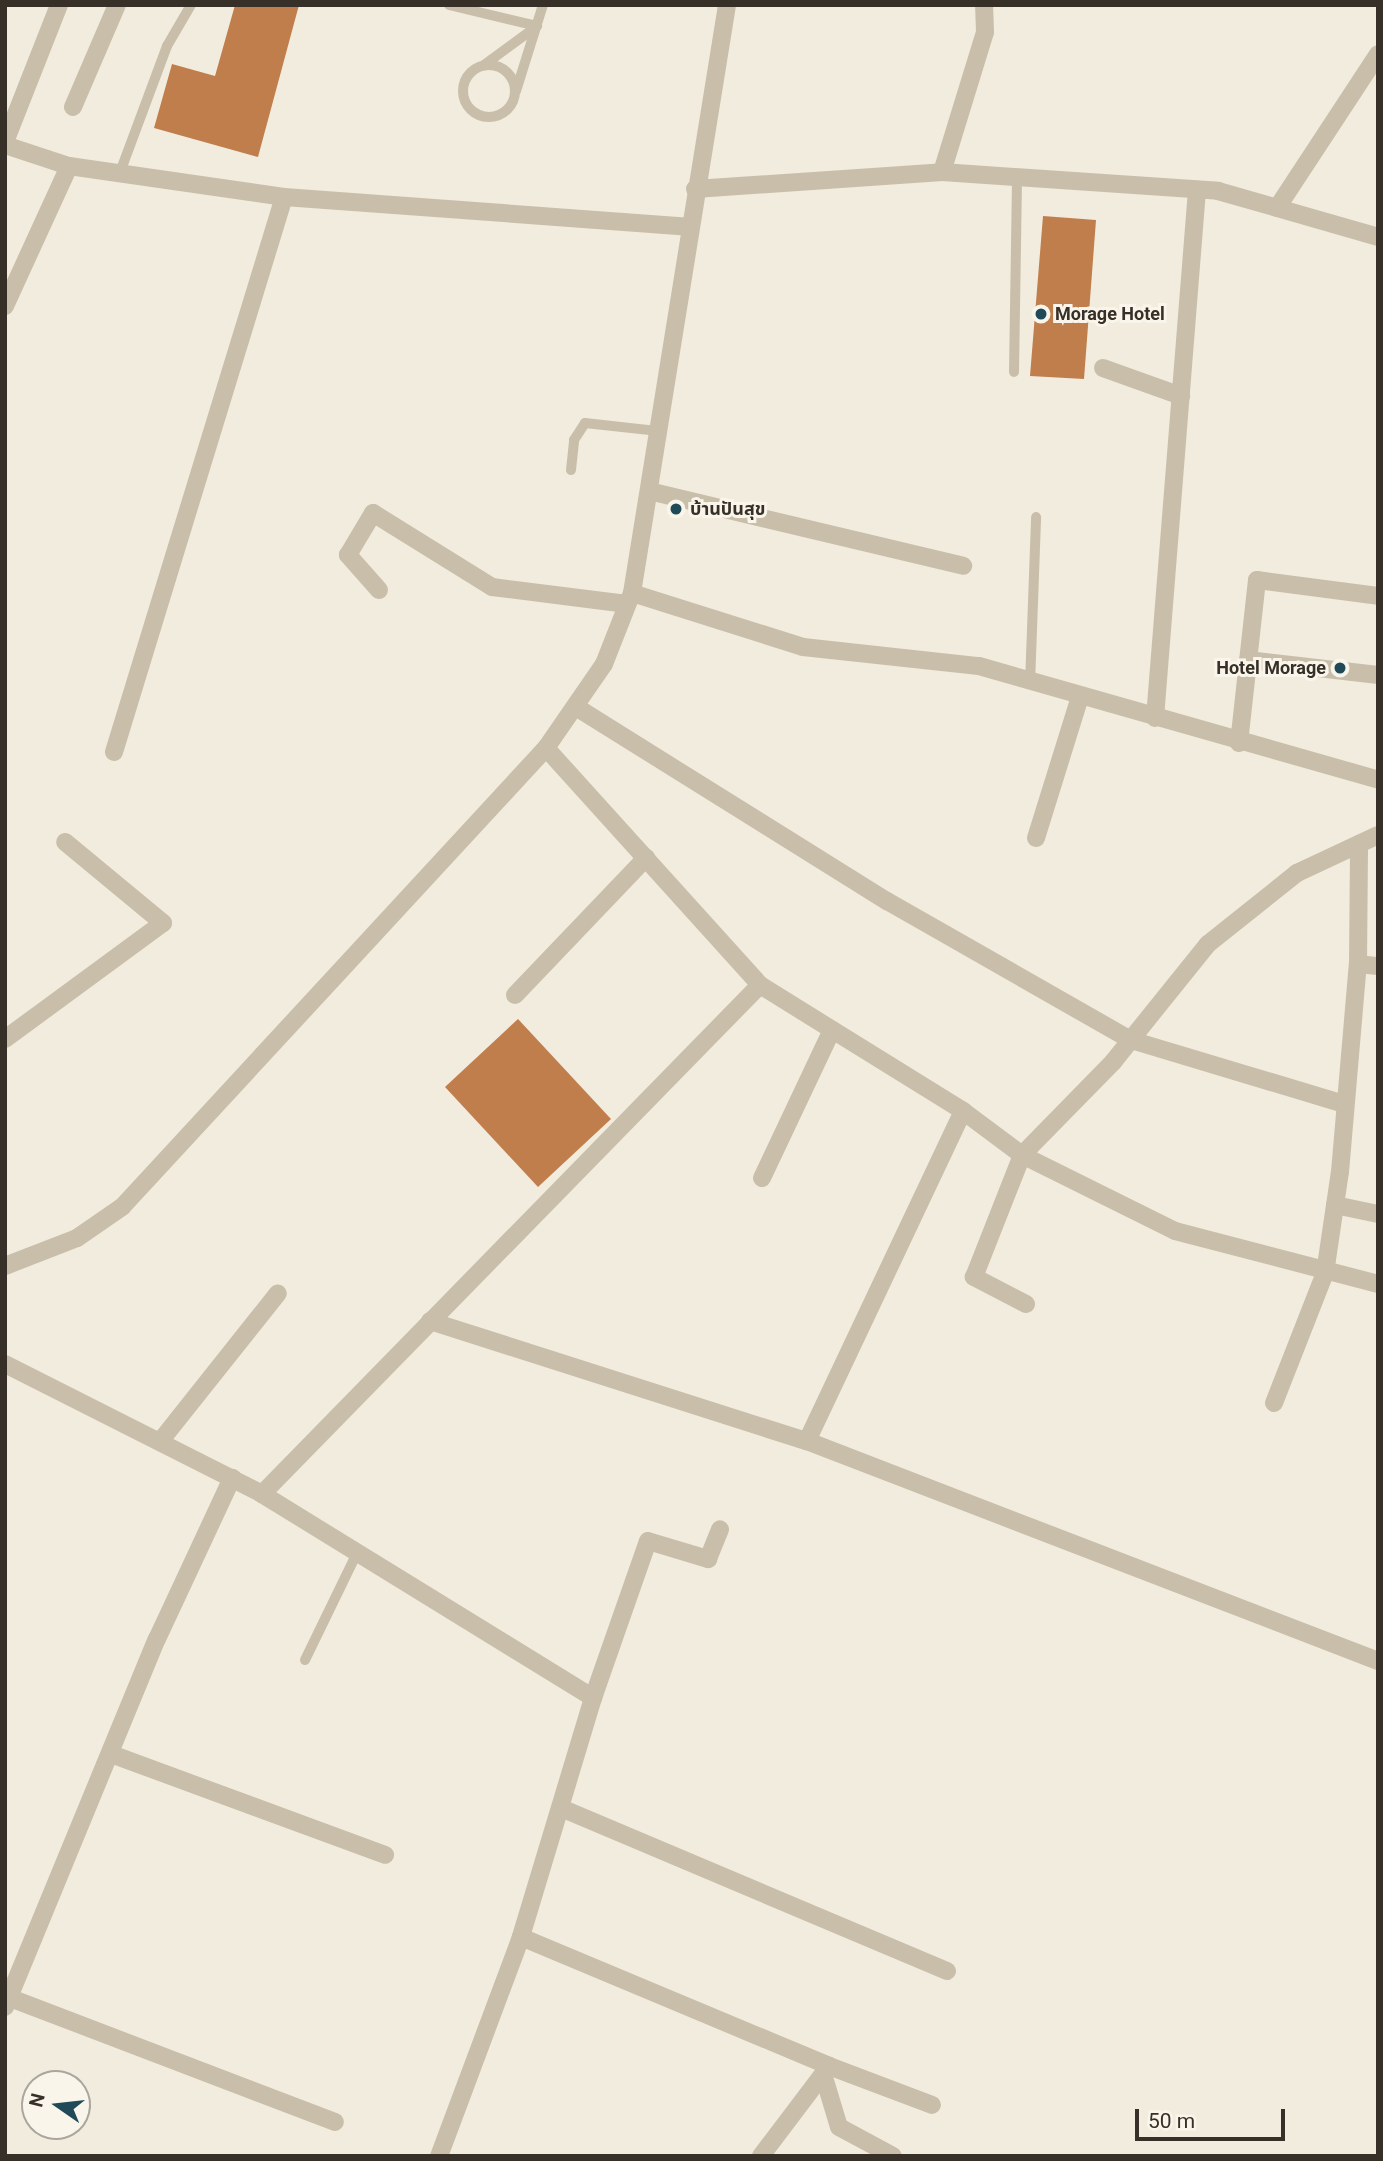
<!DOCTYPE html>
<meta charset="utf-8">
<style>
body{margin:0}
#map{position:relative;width:1383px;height:2161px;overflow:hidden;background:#f2ecde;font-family:Roboto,"Noto Sans Thai",sans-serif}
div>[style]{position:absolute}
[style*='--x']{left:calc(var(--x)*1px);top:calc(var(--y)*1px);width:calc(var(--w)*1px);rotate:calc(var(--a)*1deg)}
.building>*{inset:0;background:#c17e4d}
.lane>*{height:10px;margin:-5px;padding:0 5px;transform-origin:5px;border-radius:5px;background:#c9beaa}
.lane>.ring{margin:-5px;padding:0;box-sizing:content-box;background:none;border:10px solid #c9beaa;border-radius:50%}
.street>*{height:18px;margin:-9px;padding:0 9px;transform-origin:9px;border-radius:9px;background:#c9beaa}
.dots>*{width:19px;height:19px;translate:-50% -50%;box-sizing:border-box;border:4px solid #f9f5ea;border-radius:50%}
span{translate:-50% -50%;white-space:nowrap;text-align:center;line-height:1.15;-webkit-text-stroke:6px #f9f5ea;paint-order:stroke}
.poi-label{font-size:18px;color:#373029;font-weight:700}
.left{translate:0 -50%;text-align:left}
.right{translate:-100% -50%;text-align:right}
.frame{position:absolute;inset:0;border:7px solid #373029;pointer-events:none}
.north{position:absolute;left:21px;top:2070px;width:70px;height:70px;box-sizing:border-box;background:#f9f5ea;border:2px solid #aba69d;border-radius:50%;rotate:284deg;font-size:19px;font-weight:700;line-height:28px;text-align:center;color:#373029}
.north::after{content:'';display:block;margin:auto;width:24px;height:32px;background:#204a57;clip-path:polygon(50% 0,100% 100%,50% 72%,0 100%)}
.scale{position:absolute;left:1135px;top:2109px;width:150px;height:32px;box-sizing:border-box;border:4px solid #373029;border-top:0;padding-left:9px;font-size:21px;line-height:24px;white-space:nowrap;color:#373029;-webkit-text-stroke:5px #f9f5ea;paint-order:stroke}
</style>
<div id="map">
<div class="building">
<div style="clip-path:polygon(235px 5px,299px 5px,258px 157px,154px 128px,172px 64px,215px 76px)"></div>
<div style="clip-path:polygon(1043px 216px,1096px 220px,1084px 379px,1030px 376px)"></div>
<div style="clip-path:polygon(518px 1019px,611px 1119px,538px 1187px,445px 1087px)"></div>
</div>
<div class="lane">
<div style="--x:449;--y:5;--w:90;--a:13.4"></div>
<div style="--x:484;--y:65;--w:66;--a:-36.3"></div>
<div class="ring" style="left:463px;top:65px;width:42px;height:42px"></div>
<div style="--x:516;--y:91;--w:90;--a:-72.6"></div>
<div style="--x:119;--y:175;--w:138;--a:-69.6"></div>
<div style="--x:167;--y:46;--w:48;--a:-59.7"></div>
<div style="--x:1014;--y:372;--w:197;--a:-89.1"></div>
<div style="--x:571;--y:470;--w:30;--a:-84"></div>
<div style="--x:574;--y:440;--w:20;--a:-57"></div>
<div style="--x:585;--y:423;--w:72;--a:6.3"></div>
<div style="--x:1030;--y:684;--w:167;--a:-87.9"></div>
<div style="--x:305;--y:1660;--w:119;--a:-64.1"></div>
</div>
<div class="street">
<div style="--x:73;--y:107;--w:111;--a:-66.7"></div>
<div style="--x:5;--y:142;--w:147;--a:-68.5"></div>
<div style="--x:5;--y:145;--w:67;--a:18.2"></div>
<div style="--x:69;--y:166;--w:217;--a:8.2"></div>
<div style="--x:284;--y:197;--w:405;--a:4.2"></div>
<div style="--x:942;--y:172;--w:277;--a:3.9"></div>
<div style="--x:1218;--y:191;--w:166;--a:16"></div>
<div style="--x:695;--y:189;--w:248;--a:-3.9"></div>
<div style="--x:942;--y:172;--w:146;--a:-72.9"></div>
<div style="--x:985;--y:32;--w:27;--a:-92"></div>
<div style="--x:1277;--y:208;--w:184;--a:-56.7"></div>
<div style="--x:5;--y:306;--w:154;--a:-65.4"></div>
<div style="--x:1103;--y:368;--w:83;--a:19.7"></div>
<div style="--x:649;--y:491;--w:323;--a:13.4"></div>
<div style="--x:379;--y:590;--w:47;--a:-131.5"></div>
<div style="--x:348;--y:555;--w:49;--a:-59.2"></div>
<div style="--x:373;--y:513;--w:140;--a:31.9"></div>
<div style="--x:492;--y:587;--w:136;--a:7.2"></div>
<div style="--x:632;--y:593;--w:179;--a:17.5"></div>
<div style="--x:803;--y:647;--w:177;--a:6.2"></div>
<div style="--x:979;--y:666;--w:415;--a:15.9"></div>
<div style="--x:1248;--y:660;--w:131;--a:6.6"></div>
<div style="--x:576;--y:707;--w:367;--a:32"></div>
<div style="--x:887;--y:901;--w:281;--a:29.7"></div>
<div style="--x:1131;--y:1040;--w:222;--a:16.7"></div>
<div style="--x:1155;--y:718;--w:530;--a:-85.45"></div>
<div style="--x:1239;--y:743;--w:164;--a:-83.7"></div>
<div style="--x:1257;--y:580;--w:122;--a:7.5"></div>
<div style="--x:546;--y:748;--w:319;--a:47.9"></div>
<div style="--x:760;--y:985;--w:239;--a:31.8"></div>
<div style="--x:963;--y:1111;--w:74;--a:36.7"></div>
<div style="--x:1022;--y:1155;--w:130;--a:-45.6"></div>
<div style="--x:1113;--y:1062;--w:151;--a:-51.2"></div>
<div style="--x:1208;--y:944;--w:114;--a:-38.6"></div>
<div style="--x:1297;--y:873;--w:89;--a:-25.1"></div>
<div style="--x:114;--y:752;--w:580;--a:-72.97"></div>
<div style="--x:1036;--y:838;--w:148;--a:-72.7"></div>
<div style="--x:1358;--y:964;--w:20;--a:6"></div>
<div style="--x:515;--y:995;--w:190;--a:-46.3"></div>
<div style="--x:5;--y:1039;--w:196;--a:-36.3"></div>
<div style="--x:163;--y:923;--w:127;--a:-140.4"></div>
<div style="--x:762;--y:1178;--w:161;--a:-64.7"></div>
<div style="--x:1335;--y:1205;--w:44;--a:11.8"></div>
<div style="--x:5;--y:1266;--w:77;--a:-21.3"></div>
<div style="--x:77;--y:1238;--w:55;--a:-34.6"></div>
<div style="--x:122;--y:1207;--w:625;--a:-47.27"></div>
<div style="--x:546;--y:748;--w:102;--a:-55.4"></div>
<div style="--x:604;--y:664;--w:76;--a:-68.5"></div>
<div style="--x:632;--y:593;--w:596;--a:-80.82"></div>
<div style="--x:1026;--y:1304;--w:59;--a:-152.6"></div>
<div style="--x:974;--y:1277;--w:131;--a:-68.5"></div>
<div style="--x:1022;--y:1155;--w:171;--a:26.4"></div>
<div style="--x:1175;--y:1231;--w:210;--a:14.6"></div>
<div style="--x:430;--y:1321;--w:396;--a:17.7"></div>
<div style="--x:807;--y:1441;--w:612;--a:21.07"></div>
<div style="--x:5;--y:1364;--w:288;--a:26.8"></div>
<div style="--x:262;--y:1494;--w:389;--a:31.6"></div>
<div style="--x:593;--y:1698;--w:250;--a:106.8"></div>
<div style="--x:521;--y:1937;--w:234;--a:110.5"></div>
<div style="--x:1274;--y:1403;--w:140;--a:-68.6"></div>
<div style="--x:1325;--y:1273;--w:102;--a:-81.6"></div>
<div style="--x:1340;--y:1172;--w:209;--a:-85.1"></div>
<div style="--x:1358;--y:964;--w:120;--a:-89.5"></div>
<div style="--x:162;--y:1439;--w:186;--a:-51.5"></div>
<div style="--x:807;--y:1441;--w:365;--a:-64.7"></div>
<div style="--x:262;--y:1494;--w:712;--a:-45.63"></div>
<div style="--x:593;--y:1698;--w:166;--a:-70.7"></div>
<div style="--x:648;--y:1541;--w:63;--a:16.7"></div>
<div style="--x:708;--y:1559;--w:32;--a:-68"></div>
<div style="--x:111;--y:1754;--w:292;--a:20.2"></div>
<div style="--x:561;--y:1808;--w:419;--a:22.9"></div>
<div style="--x:521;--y:1937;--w:334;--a:22.7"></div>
<div style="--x:5;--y:1996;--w:353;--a:20.9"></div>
<div style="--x:5;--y:2007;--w:398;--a:-67.6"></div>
<div style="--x:157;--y:1639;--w:178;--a:-65"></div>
<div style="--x:823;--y:2074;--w:55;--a:73.2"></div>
<div style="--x:839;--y:2127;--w:61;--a:28.2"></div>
<div style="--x:761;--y:2156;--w:113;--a:-52.9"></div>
<div style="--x:829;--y:2066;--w:110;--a:20.7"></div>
</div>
<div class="dots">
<div style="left:1041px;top:314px;background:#204a57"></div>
<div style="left:676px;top:509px;background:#204a57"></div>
<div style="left:1340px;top:668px;background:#204a57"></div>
</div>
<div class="poi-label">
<span class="left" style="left:1055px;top:314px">Morage Hotel</span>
<span class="left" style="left:690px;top:509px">บ้านปันสุข</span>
<span class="right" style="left:1326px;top:668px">Hotel Morage</span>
</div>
<div class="frame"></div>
<div class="north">N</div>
<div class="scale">50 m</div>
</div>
